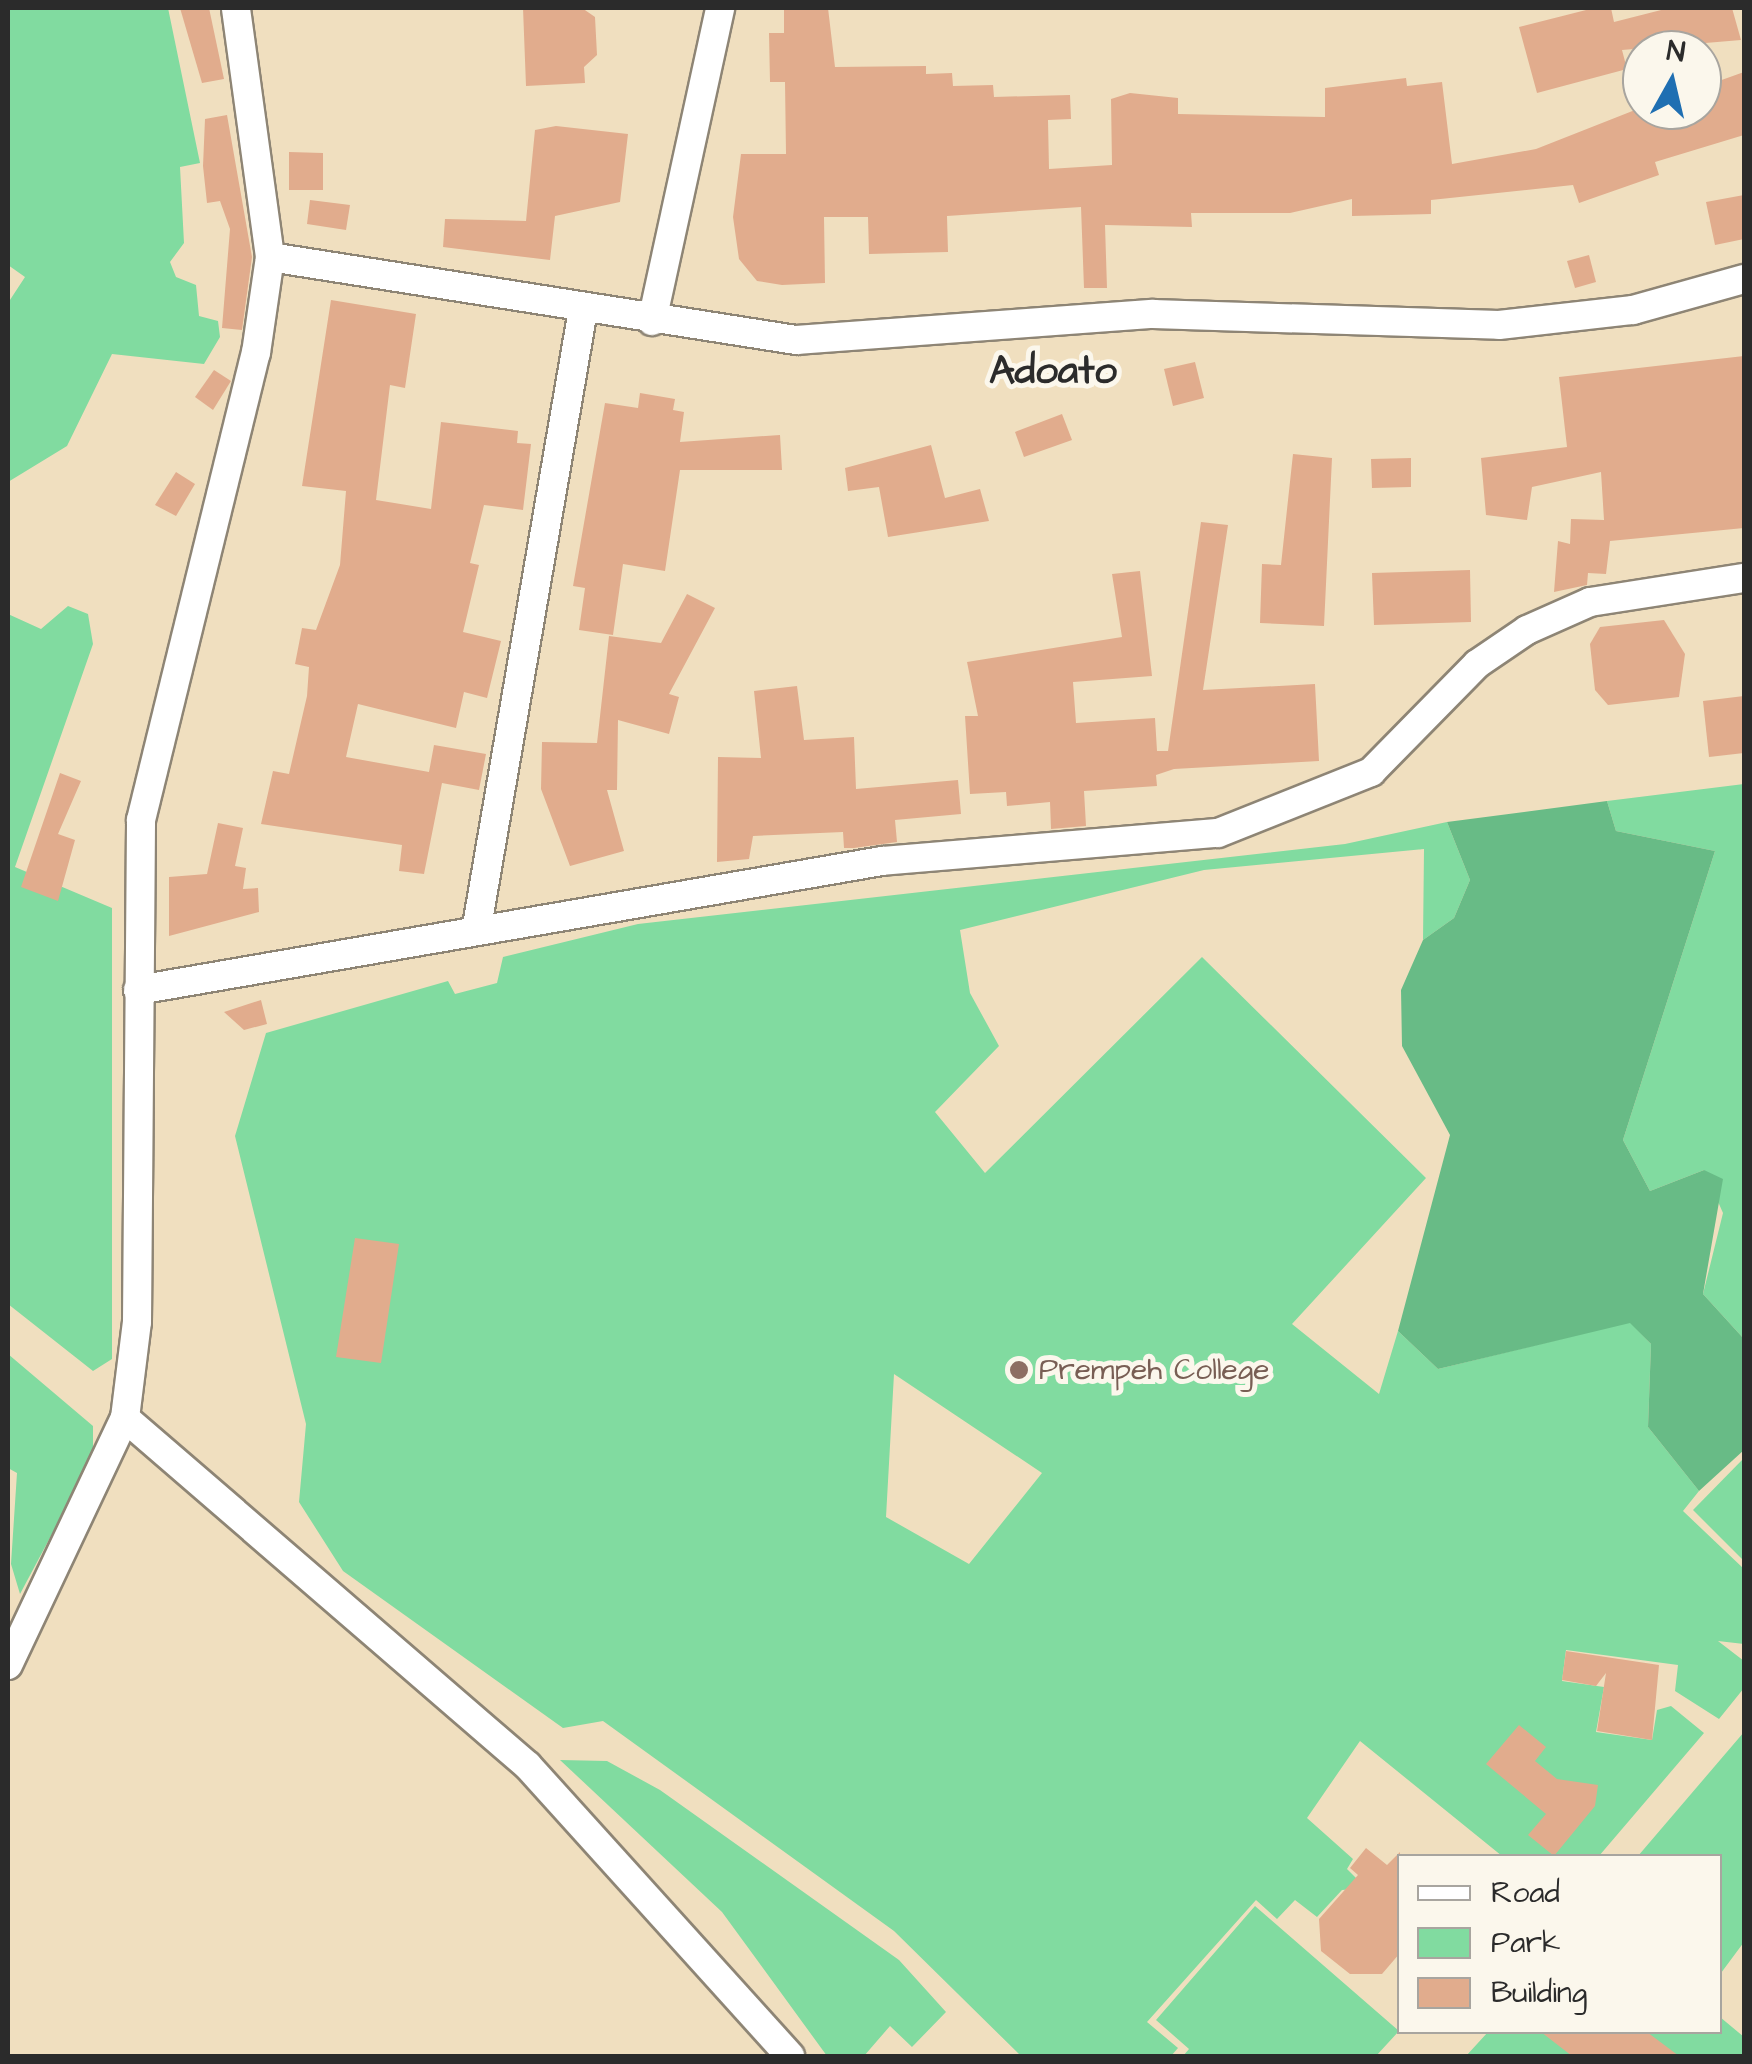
<!DOCTYPE html>
<style>
body{margin:0}
#map{position:relative;width:1752px;height:2064px;overflow:hidden;background:#f0dfbf;font-family:"Architects Daughter",sans-serif}
div>[style]{position:absolute}
[style*='--x']{left:calc(var(--x)*1px);top:calc(var(--y)*1px);width:calc(var(--w)*1px);rotate:calc(var(--a)*1deg)}
.green>*{inset:0;background:#81dba0}
.forest>*{inset:0;background:#68bb86}
.building>*{inset:0;background:#e1ac8d}
.roads{filter:drop-shadow(2px 0 #8e8575) drop-shadow(-2px 0 #8e8575) drop-shadow(0 2px #8e8575) drop-shadow(0 -2px #8e8575)}
.minor>*{height:28px;margin:-14px;padding:0 14px;transform-origin:14px;border-radius:14px;background:#fff}
.dots>*{width:28px;height:28px;translate:-50% -50%;box-sizing:border-box;border:5px solid #fbf7ec;border-radius:50%}
span{translate:-50% -50%;white-space:nowrap;text-align:center;line-height:1.15;-webkit-text-stroke:10px #fbf7ec;paint-order:stroke}
.education-label{font-size:30px;color:#785e54}
.left{translate:0 -50%;text-align:left}
.district-label{font-size:40px;color:#2b2b2b;font-weight:700}
.frame{position:absolute;inset:0;border:10px solid #2b2b2b;pointer-events:none}
.legend{position:absolute;left:1397px;top:1854px;width:325px;height:180px;box-sizing:border-box;background:#fbf7ec;border:2px solid #a8a59f;margin:0;padding:12px 18px;list-style:none;font-size:30px;color:#2b2b2b}
.legend li{display:flex;align-items:center;gap:20px;height:50px}
.legend b{width:50px;border:2px solid #a8a59f}
.north{position:absolute;left:1622px;top:30px;width:100px;height:100px;box-sizing:border-box;background:#fbf7ec;border:2px solid #a8a59f;border-radius:50%;rotate:8deg;font-size:28px;font-weight:700;line-height:40px;text-align:center;color:#2b2b2b}
.north::after{content:'';display:block;margin:auto;width:35px;height:45px;background:#1f6fb2;clip-path:polygon(50% 0,100% 100%,50% 72%,0 100%)}
</style>
<div id="map">
<div class="green">
<div style="clip-path:polygon(8px 8px,168px 8px,200px 163px,180px 167px,184px 243px,170px 262px,176px 277px,196px 285px,199px 316px,218px 321px,220px 337px,204px 364px,112px 354px,67px 446px,8px 482px,8px 303px,25px 277px,8px 265px)"></div>
<div style="clip-path:polygon(68px 606px,88px 614px,93px 644px,15px 867px,112px 908px,112px 1359px,93px 1371px,8px 1304px,8px 614px,41px 629px)"></div>
<div style="clip-path:polygon(1744px 784px,1744px 1339px,1703px 1294px,1723px 1213px,1704px 1170px,1650px 1191px,1623px 1140px,1715px 851px,1616px 831px,1607px 801px)"></div>
<div style="clip-path:polygon(evenodd,1447px 822px,1470px 880px,1454px 918px,1423px 940px,1424px 849px,1204px 870px,960px 930px,970px 993px,999px 1046px,935px 1112px,985px 1173px,1202px 957px,1426px 1178px,1292px 1324px,1379px 1394px,1398px 1331px,1438px 1369px,1630px 1322px,1651px 1344px,1648px 1427px,1699px 1491px,1683px 1511px,1744px 1569px,1744px 1644px,1718px 1641px,1744px 1661px,1744px 1688px,1719px 1719px,1675px 1691px,1678px 1665px,1566px 1650px,1562px 1681px,1604px 1687px,1596px 1732px,1652px 1740px,1657px 1710px,1671px 1706px,1704px 1733px,1599px 1856px,1502px 1856px,1360px 1741px,1307px 1818px,1353px 1859px,1347px 1869px,1366px 1888px,1342px 1890px,1317px 1917px,1295px 1900px,1277px 1919px,1256px 1900px,1147px 2022px,1178px 2048px,1171px 2056px,1021px 2056px,894px 1931px,603px 1721px,563px 1728px,343px 1571px,299px 1502px,306px 1424px,235px 1136px,266px 1033px,448px 981px,455px 994px,497px 983px,503px 957px,638px 924px,1345px 844px,1447px 822px,894px 1374px,1042px 1473px,969px 1564px,886px 1517px,894px 1374px)"></div>
<div style="clip-path:polygon(8px 1354px,93px 1426px,93px 1457px,20px 1594px,11px 1564px,17px 1473px,8px 1468px)"></div>
<div style="clip-path:polygon(1744px 1458px,1744px 1561px,1693px 1510px)"></div>
<div style="clip-path:polygon(1744px 1732px,1744px 1942px,1721px 1973px,1720px 1856px,1638px 1856px)"></div>
<div style="clip-path:polygon(560px 1760px,607px 1761px,660px 1790px,899px 1960px,946px 2012px,912px 2047px,890px 2026px,864px 2056px,827px 2056px,722px 1912px)"></div>
<div style="clip-path:polygon(1255px 1906px,1399px 2031px,1376px 2056px,1183px 2056px,1189px 2049px,1156px 2020px)"></div>
<div style="clip-path:polygon(1720px 2017px,1744px 2037px,1744px 2056px,1466px 2056px,1488px 2032px,1720px 2032px)"></div>
</div>
<div class="forest">
<div style="clip-path:polygon(1607px 801px,1616px 831px,1715px 851px,1623px 1140px,1650px 1191px,1704px 1170px,1723px 1179px,1703px 1294px,1744px 1339px,1744px 1450px,1699px 1491px,1648px 1427px,1651px 1344px,1630px 1323px,1438px 1369px,1398px 1331px,1450px 1135px,1402px 1046px,1401px 990px,1423px 940px,1454px 918px,1470px 880px,1447px 822px)"></div>
</div>
<div class="building">
<div style="clip-path:polygon(180px 8px,209px 8px,224px 79px,202px 83px)"></div>
<div style="clip-path:polygon(523px 8px,582px 8px,595px 17px,597px 55px,584px 67px,585px 83px,526px 86px)"></div>
<div style="clip-path:polygon(784px 8px,828px 8px,835px 67px,926px 66px,926px 74px,952px 73px,953px 86px,993px 85px,994px 97px,1070px 95px,1071px 119px,1048px 120px,1049px 169px,1112px 165px,1111px 99px,1130px 93px,1178px 98px,1178px 114px,1325px 117px,1325px 88px,1406px 78px,1407px 86px,1442px 82px,1452px 164px,1536px 149px,1635px 110px,1702px 110px,1702px 87px,1744px 72px,1744px 135px,1655px 162px,1659px 175px,1579px 203px,1573px 185px,1431px 200px,1431px 214px,1352px 216px,1352px 199px,1290px 213px,1191px 213px,1192px 227px,1105px 225px,1107px 288px,1084px 288px,1081px 207px,947px 216px,948px 252px,869px 254px,868px 217px,824px 217px,825px 283px,782px 285px,757px 281px,739px 259px,733px 217px,741px 154px,786px 154px,785px 82px,770px 82px,769px 33px,784px 33px)"></div>
<div style="clip-path:polygon(1594px 8px,1611px 8px,1614px 22px,1669px 8px,1732px 8px,1741px 40px,1622px 50px,1627px 69px,1537px 93px,1519px 27px)"></div>
<div style="clip-path:polygon(227px 115px,252px 257px,242px 330px,222px 328px,230px 229px,220px 201px,207px 203px,203px 166px,205px 119px)"></div>
<div style="clip-path:polygon(556px 126px,628px 134px,620px 202px,555px 216px,550px 260px,443px 247px,445px 219px,526px 221px,535px 130px)"></div>
<div style="clip-path:polygon(289px 152px,323px 153px,323px 190px,289px 190px)"></div>
<div style="clip-path:polygon(1744px 195px,1744px 239px,1715px 245px,1706px 202px)"></div>
<div style="clip-path:polygon(310px 200px,350px 205px,346px 230px,307px 224px)"></div>
<div style="clip-path:polygon(1589px 255px,1596px 282px,1575px 288px,1567px 261px)"></div>
<div style="clip-path:polygon(331px 300px,416px 314px,405px 388px,390px 385px,376px 500px,431px 509px,441px 422px,518px 431px,517px 443px,531px 444px,523px 510px,484px 505px,470px 563px,479px 565px,463px 632px,501px 641px,487px 698px,464px 692px,456px 728px,358px 704px,346px 757px,429px 772px,434px 745px,486px 754px,479px 790px,442px 783px,424px 874px,399px 871px,402px 845px,261px 824px,273px 771px,289px 774px,307px 696px,309px 667px,295px 664px,302px 628px,316px 630px,340px 565px,346px 491px,302px 486px)"></div>
<div style="clip-path:polygon(1744px 356px,1744px 528px,1610px 541px,1606px 574px,1588px 573px,1587px 585px,1554px 592px,1558px 541px,1570px 544px,1571px 519px,1604px 520px,1601px 472px,1532px 487px,1527px 520px,1486px 515px,1481px 458px,1567px 447px,1559px 377px)"></div>
<div style="clip-path:polygon(1195px 362px,1204px 398px,1173px 406px,1164px 369px)"></div>
<div style="clip-path:polygon(214px 370px,231px 381px,213px 410px,195px 397px)"></div>
<div style="clip-path:polygon(640px 393px,675px 399px,673px 410px,684px 412px,680px 442px,780px 435px,782px 470px,680px 470px,665px 571px,623px 564px,613px 635px,579px 630px,585px 588px,573px 586px,605px 403px,638px 408px)"></div>
<div style="clip-path:polygon(1062px 414px,1072px 440px,1024px 457px,1015px 432px)"></div>
<div style="clip-path:polygon(931px 445px,945px 498px,980px 489px,989px 521px,888px 537px,879px 487px,848px 491px,845px 468px)"></div>
<div style="clip-path:polygon(1293px 454px,1332px 458px,1324px 626px,1260px 623px,1262px 564px,1281px 565px)"></div>
<div style="clip-path:polygon(1411px 458px,1411px 487px,1372px 488px,1371px 459px)"></div>
<div style="clip-path:polygon(176px 472px,195px 484px,176px 516px,155px 505px)"></div>
<div style="clip-path:polygon(1201px 522px,1228px 525px,1203px 690px,1315px 684px,1319px 761px,1174px 769px,1156px 775px,1157px 786px,1084px 791px,1086px 826px,1051px 829px,1050px 802px,1007px 806px,1006px 792px,970px 794px,965px 716px,978px 716px,967px 662px,1122px 637px,1112px 574px,1140px 571px,1152px 676px,1073px 682px,1076px 723px,1155px 718px,1157px 751px,1168px 751px)"></div>
<div style="clip-path:polygon(1470px 570px,1471px 622px,1374px 625px,1372px 573px)"></div>
<div style="clip-path:polygon(687px 594px,715px 608px,669px 694px,679px 697px,669px 734px,618px 720px,617px 790px,607px 790px,624px 851px,570px 866px,541px 789px,542px 742px,597px 743px,609px 636px,661px 643px)"></div>
<div style="clip-path:polygon(1664px 620px,1685px 654px,1679px 697px,1608px 705px,1595px 690px,1590px 644px,1600px 627px)"></div>
<div style="clip-path:polygon(797px 686px,804px 740px,854px 737px,856px 789px,958px 780px,961px 814px,895px 820px,897px 842px,854px 848px,844px 848px,843px 832px,753px 836px,749px 859px,717px 862px,718px 757px,761px 758px,754px 691px)"></div>
<div style="clip-path:polygon(1744px 696px,1744px 753px,1709px 757px,1703px 701px)"></div>
<div style="clip-path:polygon(60px 773px,81px 781px,58px 834px,75px 840px,58px 901px,21px 887px)"></div>
<div style="clip-path:polygon(218px 823px,243px 828px,235px 866px,246px 868px,243px 889px,258px 888px,259px 912px,169px 936px,169px 877px,207px 874px)"></div>
<div style="clip-path:polygon(261px 1000px,267px 1024px,244px 1030px,224px 1012px)"></div>
<div style="clip-path:polygon(355px 1238px,399px 1244px,381px 1363px,336px 1357px)"></div>
<div style="clip-path:polygon(1566px 1651px,1659px 1665px,1652px 1740px,1597px 1731px,1606px 1673px,1596px 1686px,1562px 1680px)"></div>
<div style="clip-path:polygon(1519px 1725px,1546px 1747px,1535px 1761px,1557px 1779px,1598px 1785px,1595px 1806px,1554px 1856px,1528px 1835px,1546px 1814px,1486px 1764px)"></div>
<div style="clip-path:polygon(1366px 1848px,1387px 1865px,1400px 1852px,1400px 1953px,1382px 1974px,1350px 1974px,1321px 1951px,1319px 1919px,1358px 1875px,1350px 1868px)"></div>
<div style="clip-path:polygon(1541px 2032px,1647px 2032px,1679px 2056px,1572px 2056px)"></div>
</div>
<div class="roads">
<div class="minor">
<div style="--x:270;--y:257;--w:533;--a:8.97"></div>
<div style="--x:796;--y:340;--w:358;--a:-4.2"></div>
<div style="--x:1153;--y:314;--w:346;--a:1.8"></div>
<div style="--x:1499;--y:325;--w:135;--a:-6.4"></div>
<div style="--x:1633;--y:310;--w:115;--a:-15.6"></div>
<div style="--x:652;--y:321;--w:320;--a:-77.7"></div>
<div style="--x:477;--y:926;--w:625;--a:-80.24"></div>
<div style="--x:138;--y:990;--w:755;--a:-9.84"></div>
<div style="--x:882;--y:861;--w:337;--a:-4.8"></div>
<div style="--x:1218;--y:833;--w:165;--a:-21.7"></div>
<div style="--x:1371;--y:772;--w:151;--a:-45.5"></div>
<div style="--x:1477;--y:664;--w:60;--a:-34.2"></div>
<div style="--x:1527;--y:630;--w:69;--a:-24"></div>
<div style="--x:1590;--y:602;--w:156;--a:-8.9"></div>
<div style="--x:125;--y:1418;--w:532;--a:40.81"></div>
<div style="--x:528;--y:1766;--w:391;--a:47.9"></div>
<div style="--x:8;--y:1665;--w:273;--a:-64.7"></div>
<div style="--x:125;--y:1418;--w:97;--a:-82.9"></div>
<div style="--x:137;--y:1322;--w:502;--a:-89.54"></div>
<div style="--x:141;--y:820;--w:481;--a:-76.2"></div>
<div style="--x:256;--y:353;--w:97;--a:-81.7"></div>
<div style="--x:270;--y:257;--w:251;--a:-97.8"></div>
</div>
</div>
<div class="dots">
<div style="left:1019px;top:1370px;background:#8d6e63"></div>
</div>
<div class="education-label">
<span class="left" style="left:1039px;top:1370px">Prempeh College</span>
</div>
<div class="district-label">
<span style="left:1053px;top:372px">Adoato</span>
</div>
<div class="frame"></div>
<ul class="legend">
<li><b style="height:12px;background:#fff"></b>Road</li>
<li><b style="height:28px;background:#81dba0"></b>Park</li>
<li><b style="height:28px;background:#e1ac8d"></b>Building</li>
</ul>
<div class="north">N</div>
</div>
